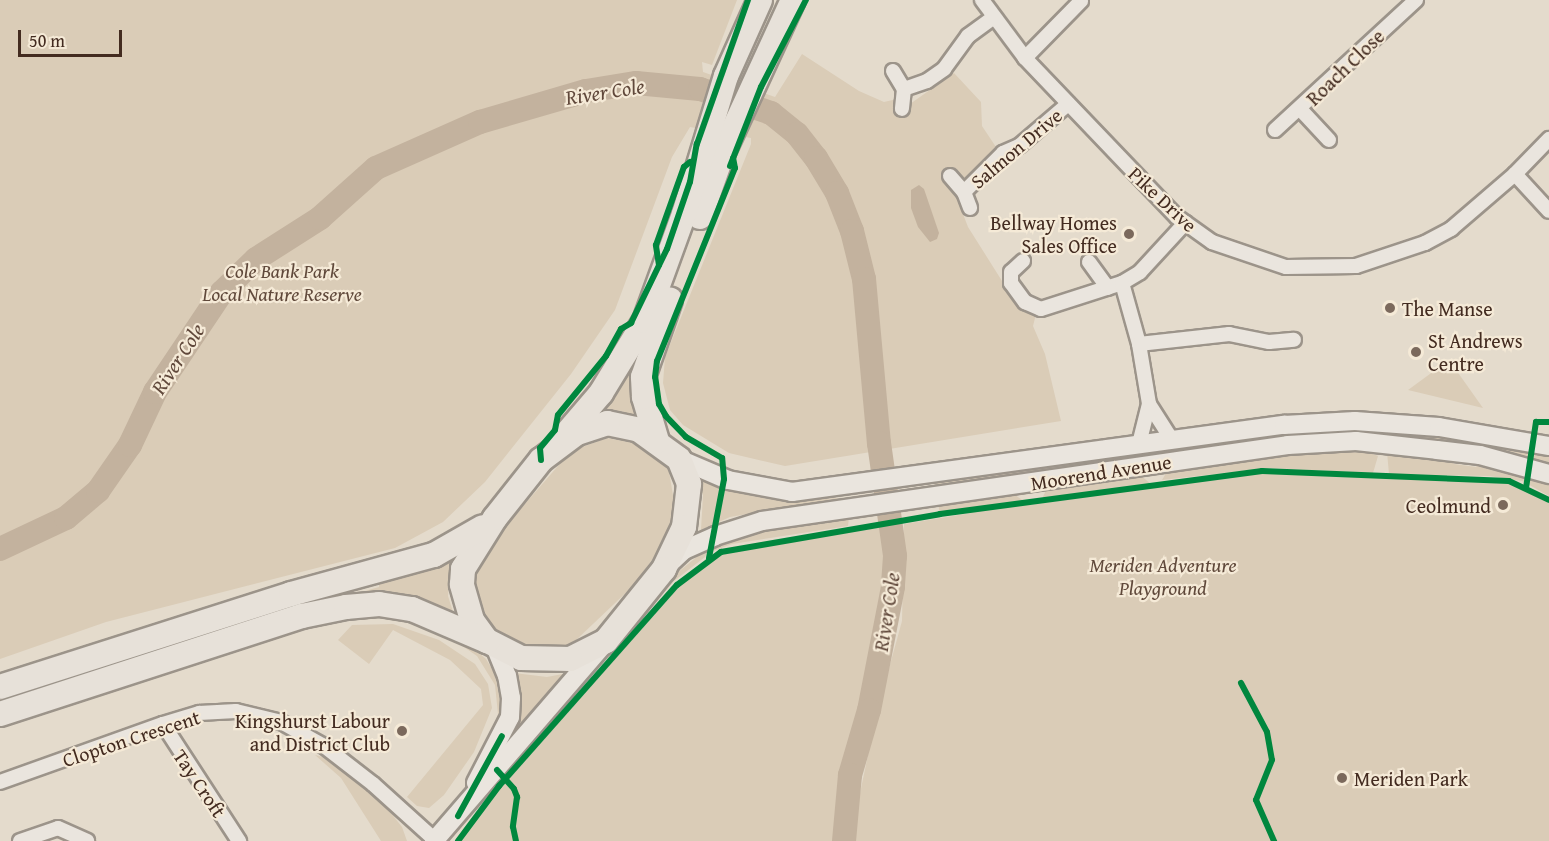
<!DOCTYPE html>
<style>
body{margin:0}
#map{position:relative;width:1549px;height:841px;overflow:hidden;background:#e4dbcc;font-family:"Gentium Book Plus",serif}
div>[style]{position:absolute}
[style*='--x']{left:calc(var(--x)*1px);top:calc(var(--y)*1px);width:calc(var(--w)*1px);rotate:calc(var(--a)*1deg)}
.green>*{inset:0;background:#daccb7}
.water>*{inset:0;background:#c3b29e}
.river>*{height:24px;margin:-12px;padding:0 12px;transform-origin:12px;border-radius:12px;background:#c3b29e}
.roads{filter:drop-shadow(2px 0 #9c948a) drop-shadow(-2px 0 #9c948a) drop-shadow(0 2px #9c948a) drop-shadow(0 -2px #9c948a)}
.street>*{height:14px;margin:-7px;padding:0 7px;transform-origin:7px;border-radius:7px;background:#eae5de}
.secondary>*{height:18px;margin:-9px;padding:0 9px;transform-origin:9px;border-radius:9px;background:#eae5de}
.highway>*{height:24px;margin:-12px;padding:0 12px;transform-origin:12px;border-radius:12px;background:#e7e1d9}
.cycleway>*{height:6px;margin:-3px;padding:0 3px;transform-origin:3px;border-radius:3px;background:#00873e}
.dots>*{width:16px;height:16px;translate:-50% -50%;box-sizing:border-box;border:3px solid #f5ead7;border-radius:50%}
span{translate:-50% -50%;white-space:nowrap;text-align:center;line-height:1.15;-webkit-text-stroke:4.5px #f5ead7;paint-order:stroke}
.street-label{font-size:20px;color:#432b20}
.poi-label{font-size:20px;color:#432b20}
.right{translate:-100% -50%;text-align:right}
.left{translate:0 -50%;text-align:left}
.park-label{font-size:20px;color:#60493b;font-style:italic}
.water-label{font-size:21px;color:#60483b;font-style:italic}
.scale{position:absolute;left:18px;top:30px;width:104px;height:27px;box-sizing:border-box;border:3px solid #432b20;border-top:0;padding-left:8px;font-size:18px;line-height:21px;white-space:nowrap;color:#432b20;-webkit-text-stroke:4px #f5ead7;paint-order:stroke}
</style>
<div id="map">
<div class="green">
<div style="clip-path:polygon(0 0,737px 0,712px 65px,702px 62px,703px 72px,775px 97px,802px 54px,859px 91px,884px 102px,897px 99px,898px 117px,906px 115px,910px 104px,954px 73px,981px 102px,982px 126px,996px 147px,955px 193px,968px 227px,1014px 300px,1022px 309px,1036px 314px,1033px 326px,1045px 354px,1061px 421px,785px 466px,729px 453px,683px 425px,670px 410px,663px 383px,665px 357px,751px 144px,751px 138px,690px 127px,672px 157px,615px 310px,571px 374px,485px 482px,443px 522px,395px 548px,106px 622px,0 659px)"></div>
<div style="clip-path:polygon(645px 328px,641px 419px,621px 411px,600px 412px)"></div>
<div style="clip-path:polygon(1449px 360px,1483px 408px,1408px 390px)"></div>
<div style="clip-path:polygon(1351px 429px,1440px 434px,1549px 454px,1549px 464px,1442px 440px,1364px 434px,1261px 441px,935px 486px,934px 482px,1224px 441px)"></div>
<div style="clip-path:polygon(607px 438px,639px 444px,655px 454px,669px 471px,676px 514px,669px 537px,633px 586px,573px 643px,549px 650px,506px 640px,492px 627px,475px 597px,478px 558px,571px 451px)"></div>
<div style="clip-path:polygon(1368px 452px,1378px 456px,1373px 473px,1269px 468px,1162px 480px,1168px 470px,1300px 453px)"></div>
<div style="clip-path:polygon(1387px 452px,1451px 460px,1454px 464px,1476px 467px,1477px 463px,1549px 481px,1549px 496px,1522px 481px,1489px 476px,1389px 474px)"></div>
<div style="clip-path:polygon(1262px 471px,1509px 481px,1549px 500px,1549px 841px,850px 841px,877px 712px,902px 621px,904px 524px,971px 513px,940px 514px,938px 504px,1012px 493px,1030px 505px)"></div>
<div style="clip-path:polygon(696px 474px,742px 494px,775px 500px,842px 498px,730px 517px,701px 530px,703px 495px)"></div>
<div style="clip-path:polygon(1140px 475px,1151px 484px,1042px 499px,1047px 488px)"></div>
<div style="clip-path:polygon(849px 518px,848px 526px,732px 544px,713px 551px,717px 542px,740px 533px)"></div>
<div style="clip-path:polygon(884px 527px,887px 584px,844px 770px,835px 841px,458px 841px,499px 786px,693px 570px,709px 558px,735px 548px)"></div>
<div style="clip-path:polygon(710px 546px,705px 557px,674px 581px,507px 769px,677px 573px)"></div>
<div style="clip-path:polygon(451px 556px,448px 596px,454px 615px,348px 596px,379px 587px,379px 581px)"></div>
<div style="clip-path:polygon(393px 624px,439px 640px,475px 664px,488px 684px,492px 708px,474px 752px,444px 795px,429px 808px,417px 806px,407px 797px,483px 705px,481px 689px,450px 660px,393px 630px,369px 664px,338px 640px,352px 625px)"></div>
<div style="clip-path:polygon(442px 632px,464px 640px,486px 659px,495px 674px,502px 710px,498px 728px,484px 752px,498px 714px,495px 685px,477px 656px)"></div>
<div style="clip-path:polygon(514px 673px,547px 677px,568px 673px,514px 735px,518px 718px)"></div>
<div style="clip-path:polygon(315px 755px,332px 759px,387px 808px,402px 827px,407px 841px,381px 841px,341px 778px)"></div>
</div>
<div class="water">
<div style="clip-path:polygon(919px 185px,924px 189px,939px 233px,937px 239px,930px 242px,918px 227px,911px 208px,911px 190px)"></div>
</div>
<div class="river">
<div style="--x:0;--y:549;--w:73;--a:-25.2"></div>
<div style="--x:66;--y:518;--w:42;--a:-40.2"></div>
<div style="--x:98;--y:491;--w:56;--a:-55.2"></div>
<div style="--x:130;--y:445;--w:59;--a:-64.7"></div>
<div style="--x:155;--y:392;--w:120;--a:-56.2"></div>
<div style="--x:222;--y:292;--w:47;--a:-44.1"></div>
<div style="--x:256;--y:259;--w:76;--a:-32.6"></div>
<div style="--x:320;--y:218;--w:75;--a:-41.8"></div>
<div style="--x:376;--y:168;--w:114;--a:-23.9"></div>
<div style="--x:480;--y:122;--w:110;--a:-16.3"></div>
<div style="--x:586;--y:91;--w:51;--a:-9.1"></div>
<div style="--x:636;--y:83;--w:64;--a:5.4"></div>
<div style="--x:700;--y:89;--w:75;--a:18.7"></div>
<div style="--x:771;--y:113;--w:33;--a:39"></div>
<div style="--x:797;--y:134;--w:31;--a:52"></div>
<div style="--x:816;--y:158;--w:41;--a:59"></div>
<div style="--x:837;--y:193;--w:41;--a:68.5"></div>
<div style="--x:852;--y:231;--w:49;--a:76"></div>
<div style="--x:864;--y:279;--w:165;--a:84.8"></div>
<div style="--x:879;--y:443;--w:114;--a:81.9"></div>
<div style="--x:895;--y:556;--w:31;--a:94"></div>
<div style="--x:893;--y:587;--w:125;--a:101"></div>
<div style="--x:869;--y:710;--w:68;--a:106.3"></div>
<div style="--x:850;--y:775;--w:66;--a:95.2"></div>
</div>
<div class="roads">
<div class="street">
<div style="--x:982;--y:0;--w:72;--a:53.4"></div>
<div style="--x:1025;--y:58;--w:220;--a:46.3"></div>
<div style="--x:1177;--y:217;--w:43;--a:35.5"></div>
<div style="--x:1212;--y:242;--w:78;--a:18.7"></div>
<div style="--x:1286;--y:267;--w:70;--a:-0.8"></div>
<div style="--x:1356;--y:266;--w:73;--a:-18.4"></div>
<div style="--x:1425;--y:243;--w:30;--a:-28"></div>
<div style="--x:1451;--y:229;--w:84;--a:-40.7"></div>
<div style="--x:1515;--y:174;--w:49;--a:-45.8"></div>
<div style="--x:1025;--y:58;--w:80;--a:-45.5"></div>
<div style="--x:893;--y:71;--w:21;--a:59"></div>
<div style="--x:904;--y:89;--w:20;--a:96"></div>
<div style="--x:904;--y:89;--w:24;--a:-19"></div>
<div style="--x:927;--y:81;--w:21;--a:-35"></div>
<div style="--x:944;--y:69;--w:41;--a:-54"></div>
<div style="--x:968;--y:36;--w:32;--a:-36"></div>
<div style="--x:1301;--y:110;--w:41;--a:47"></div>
<div style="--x:1275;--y:130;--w:192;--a:-42.7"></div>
<div style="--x:1515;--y:174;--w:50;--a:47.4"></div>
<div style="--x:950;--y:176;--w:21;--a:49"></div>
<div style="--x:964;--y:192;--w:17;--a:69"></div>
<div style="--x:964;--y:192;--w:55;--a:-45"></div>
<div style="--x:1003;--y:153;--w:17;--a:-24"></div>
<div style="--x:1019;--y:146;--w:65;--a:-40.6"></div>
<div style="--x:1023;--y:261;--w:16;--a:137"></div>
<div style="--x:1011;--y:272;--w:11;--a:90"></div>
<div style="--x:1011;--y:283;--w:24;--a:54"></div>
<div style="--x:1025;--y:302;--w:17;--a:24"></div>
<div style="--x:1041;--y:309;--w:85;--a:-17.8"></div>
<div style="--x:1122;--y:283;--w:21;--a:-31"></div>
<div style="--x:1140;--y:272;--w:67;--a:-47.4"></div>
<div style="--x:1089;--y:262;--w:32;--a:54"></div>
<div style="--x:1122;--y:283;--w:63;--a:74.4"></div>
<div style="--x:1139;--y:344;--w:61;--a:80.5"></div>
<div style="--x:1149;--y:404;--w:43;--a:57.4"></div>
<div style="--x:1139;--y:344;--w:91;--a:-6.3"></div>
<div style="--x:1229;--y:334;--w:41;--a:11.3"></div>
<div style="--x:1269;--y:342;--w:25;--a:-5"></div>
<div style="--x:1139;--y:444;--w:41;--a:-76"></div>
<div style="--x:163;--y:724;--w:140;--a:57"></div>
<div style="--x:0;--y:782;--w:173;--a:-19.6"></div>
<div style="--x:163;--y:724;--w:38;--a:-17"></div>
<div style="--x:199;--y:713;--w:37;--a:-3"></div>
<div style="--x:236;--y:711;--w:46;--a:13.7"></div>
<div style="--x:281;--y:722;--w:49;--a:29.2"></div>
<div style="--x:324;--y:746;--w:62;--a:37.8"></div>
<div style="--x:373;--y:784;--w:84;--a:42.1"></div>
<div style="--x:20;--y:841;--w:40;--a:-18.9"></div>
<div style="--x:58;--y:828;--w:32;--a:24"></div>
</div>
<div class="secondary">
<div style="--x:679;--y:459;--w:53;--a:23.2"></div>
<div style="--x:728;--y:480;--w:65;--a:10.6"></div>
<div style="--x:792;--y:492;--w:497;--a:-7.8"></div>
<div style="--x:1284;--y:425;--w:71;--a:-3.2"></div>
<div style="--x:1355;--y:421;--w:84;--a:4.1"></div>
<div style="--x:1439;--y:427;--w:112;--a:9.8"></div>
<div style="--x:668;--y:565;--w:22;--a:-43"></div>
<div style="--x:684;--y:550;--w:34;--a:-24"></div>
<div style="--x:715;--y:536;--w:49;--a:-17.7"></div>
<div style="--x:762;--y:521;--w:531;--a:-8.22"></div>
<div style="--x:1288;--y:445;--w:68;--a:-3.4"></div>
<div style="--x:1356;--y:441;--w:81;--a:6.3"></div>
<div style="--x:1437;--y:450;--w:43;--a:6.6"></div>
<div style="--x:1480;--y:455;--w:72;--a:15.4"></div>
<div style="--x:476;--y:783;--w:74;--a:-62.7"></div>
<div style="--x:510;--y:717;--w:19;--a:-87"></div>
<div style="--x:511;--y:698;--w:22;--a:-100"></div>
<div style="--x:507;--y:676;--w:32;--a:-112"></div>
<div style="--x:434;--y:841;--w:259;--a:-49.2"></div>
</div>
<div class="highway">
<div style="--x:700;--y:217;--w:69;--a:-70.5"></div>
<div style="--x:723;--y:152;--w:167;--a:-65.3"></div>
<div style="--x:607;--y:423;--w:33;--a:12"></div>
<div style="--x:639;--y:430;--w:49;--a:35.9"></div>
<div style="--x:679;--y:459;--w:27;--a:68"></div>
<div style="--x:689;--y:484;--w:43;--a:96.6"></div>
<div style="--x:684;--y:527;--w:47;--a:115.5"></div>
<div style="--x:664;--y:569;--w:92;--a:128.9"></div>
<div style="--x:606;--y:641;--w:40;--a:153.4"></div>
<div style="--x:570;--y:659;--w:49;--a:-178.8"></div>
<div style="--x:521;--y:658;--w:38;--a:-153"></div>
<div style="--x:487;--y:641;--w:26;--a:-126"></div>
<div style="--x:472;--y:620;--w:37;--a:-106"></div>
<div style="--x:462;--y:584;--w:15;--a:-86"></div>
<div style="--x:463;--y:569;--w:60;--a:-57.9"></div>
<div style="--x:495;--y:518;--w:74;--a:-51.6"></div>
<div style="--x:541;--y:460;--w:45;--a:-36.9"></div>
<div style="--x:577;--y:433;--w:32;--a:-18"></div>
<div style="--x:566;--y:434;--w:54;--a:-49.5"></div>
<div style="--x:601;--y:393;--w:84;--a:-58.6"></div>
<div style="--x:645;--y:321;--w:114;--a:-70"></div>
<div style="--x:684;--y:214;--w:144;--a:-73.1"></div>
<div style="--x:726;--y:76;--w:83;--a:-65.9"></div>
<div style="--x:657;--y:441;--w:46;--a:-106.5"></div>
<div style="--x:644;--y:397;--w:20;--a:-93"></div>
<div style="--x:643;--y:377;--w:82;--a:-70.7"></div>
<div style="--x:0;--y:687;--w:305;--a:-17.7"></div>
<div style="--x:291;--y:594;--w:148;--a:-15.3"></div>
<div style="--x:434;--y:555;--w:56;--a:-29.7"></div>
<div style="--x:0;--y:714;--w:318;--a:-18"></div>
<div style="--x:302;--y:616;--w:45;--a:-11.6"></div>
<div style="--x:346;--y:607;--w:33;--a:-5"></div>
<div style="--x:379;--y:604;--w:33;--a:9"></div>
<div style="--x:412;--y:609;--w:82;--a:23.1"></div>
</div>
</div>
<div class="cycleway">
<div style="--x:730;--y:166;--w:85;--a:-68.6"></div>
<div style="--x:761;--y:87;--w:98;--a:-62.7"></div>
<div style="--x:659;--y:265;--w:20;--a:-99"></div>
<div style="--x:656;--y:245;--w:83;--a:-70.3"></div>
<div style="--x:684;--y:167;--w:8;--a:-40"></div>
<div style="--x:541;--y:460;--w:12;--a:-95"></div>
<div style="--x:540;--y:448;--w:23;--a:-50"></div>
<div style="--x:555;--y:430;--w:15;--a:-79"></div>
<div style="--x:558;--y:415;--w:76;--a:-50.9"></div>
<div style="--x:606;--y:356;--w:31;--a:-61"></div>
<div style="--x:621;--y:329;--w:12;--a:-31"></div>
<div style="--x:631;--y:323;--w:82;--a:-64.1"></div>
<div style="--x:667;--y:249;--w:71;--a:-71.1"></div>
<div style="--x:690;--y:182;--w:39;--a:-80"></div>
<div style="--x:697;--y:144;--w:153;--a:-70.5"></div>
<div style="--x:1526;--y:488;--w:67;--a:-81.4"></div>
<div style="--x:1536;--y:422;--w:13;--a:0"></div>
<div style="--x:709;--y:558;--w:80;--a:-79.2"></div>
<div style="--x:724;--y:479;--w:21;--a:-95"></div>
<div style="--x:722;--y:458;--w:42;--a:-149.7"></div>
<div style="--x:686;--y:437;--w:29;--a:-134"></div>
<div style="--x:666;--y:416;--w:14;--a:-120"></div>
<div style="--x:659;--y:404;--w:27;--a:-98"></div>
<div style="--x:655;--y:377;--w:16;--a:-83"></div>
<div style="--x:657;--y:361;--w:208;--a:-68"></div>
<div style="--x:735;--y:168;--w:10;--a:-101"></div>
<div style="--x:1241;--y:683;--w:55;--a:62"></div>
<div style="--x:1267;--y:732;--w:28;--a:80"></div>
<div style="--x:1272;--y:760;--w:43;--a:111.8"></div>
<div style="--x:1256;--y:800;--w:45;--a:66.3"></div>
<div style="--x:497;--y:770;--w:25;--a:48"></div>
<div style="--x:514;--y:789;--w:9;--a:69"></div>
<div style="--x:517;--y:797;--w:30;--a:98"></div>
<div style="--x:513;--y:827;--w:14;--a:78"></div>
<div style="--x:458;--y:816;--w:91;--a:-61.2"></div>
<div style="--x:458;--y:841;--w:69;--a:-53.3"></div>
<div style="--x:499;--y:786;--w:268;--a:-48.5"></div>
<div style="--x:677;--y:585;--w:55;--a:-36.9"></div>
<div style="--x:721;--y:552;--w:222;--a:-9.8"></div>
<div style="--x:940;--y:514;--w:325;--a:-7.6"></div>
<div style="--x:1262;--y:471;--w:247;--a:2.3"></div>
<div style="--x:1509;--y:481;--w:44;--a:25.4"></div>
</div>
<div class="dots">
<div style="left:1129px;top:234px;background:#7b695c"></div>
<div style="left:1390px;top:308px;background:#7b695c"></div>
<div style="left:1416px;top:352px;background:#7b695c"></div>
<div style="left:1503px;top:505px;background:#7b695c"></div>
<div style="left:402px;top:731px;background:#7b695c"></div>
<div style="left:1342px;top:778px;background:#7b695c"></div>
</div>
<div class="street-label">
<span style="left:1345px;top:67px;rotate:-44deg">Roach Close</span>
<span style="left:1016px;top:148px;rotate:-40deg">Salmon Drive</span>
<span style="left:1163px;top:199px;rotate:43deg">Pike Drive</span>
<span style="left:1101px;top:472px;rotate:-9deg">Moorend Avenue</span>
<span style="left:131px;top:738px;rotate:-18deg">Clopton Crescent</span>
<span style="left:200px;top:783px;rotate:56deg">Tay Croft</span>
</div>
<div class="poi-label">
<span class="right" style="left:1117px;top:234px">Bellway Homes<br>Sales Office</span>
<span class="left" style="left:1402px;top:308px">The Manse</span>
<span class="left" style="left:1428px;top:352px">St Andrews<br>Centre</span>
<span class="right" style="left:1491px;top:505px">Ceolmund</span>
<span class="right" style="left:390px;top:732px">Kingshurst Labour<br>and District Club</span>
<span class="left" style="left:1354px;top:778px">Meriden Park</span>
</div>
<div class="park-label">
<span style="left:282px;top:282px">Cole Bank Park<br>Local Nature Reserve</span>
<span style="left:1163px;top:576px">Meriden Adventure<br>Playground</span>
</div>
<div class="water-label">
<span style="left:605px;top:92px;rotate:-9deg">River Cole</span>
<span style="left:178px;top:359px;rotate:-57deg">River Cole</span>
<span style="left:887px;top:612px;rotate:-81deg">River Cole</span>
</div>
<div class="scale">50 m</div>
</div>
